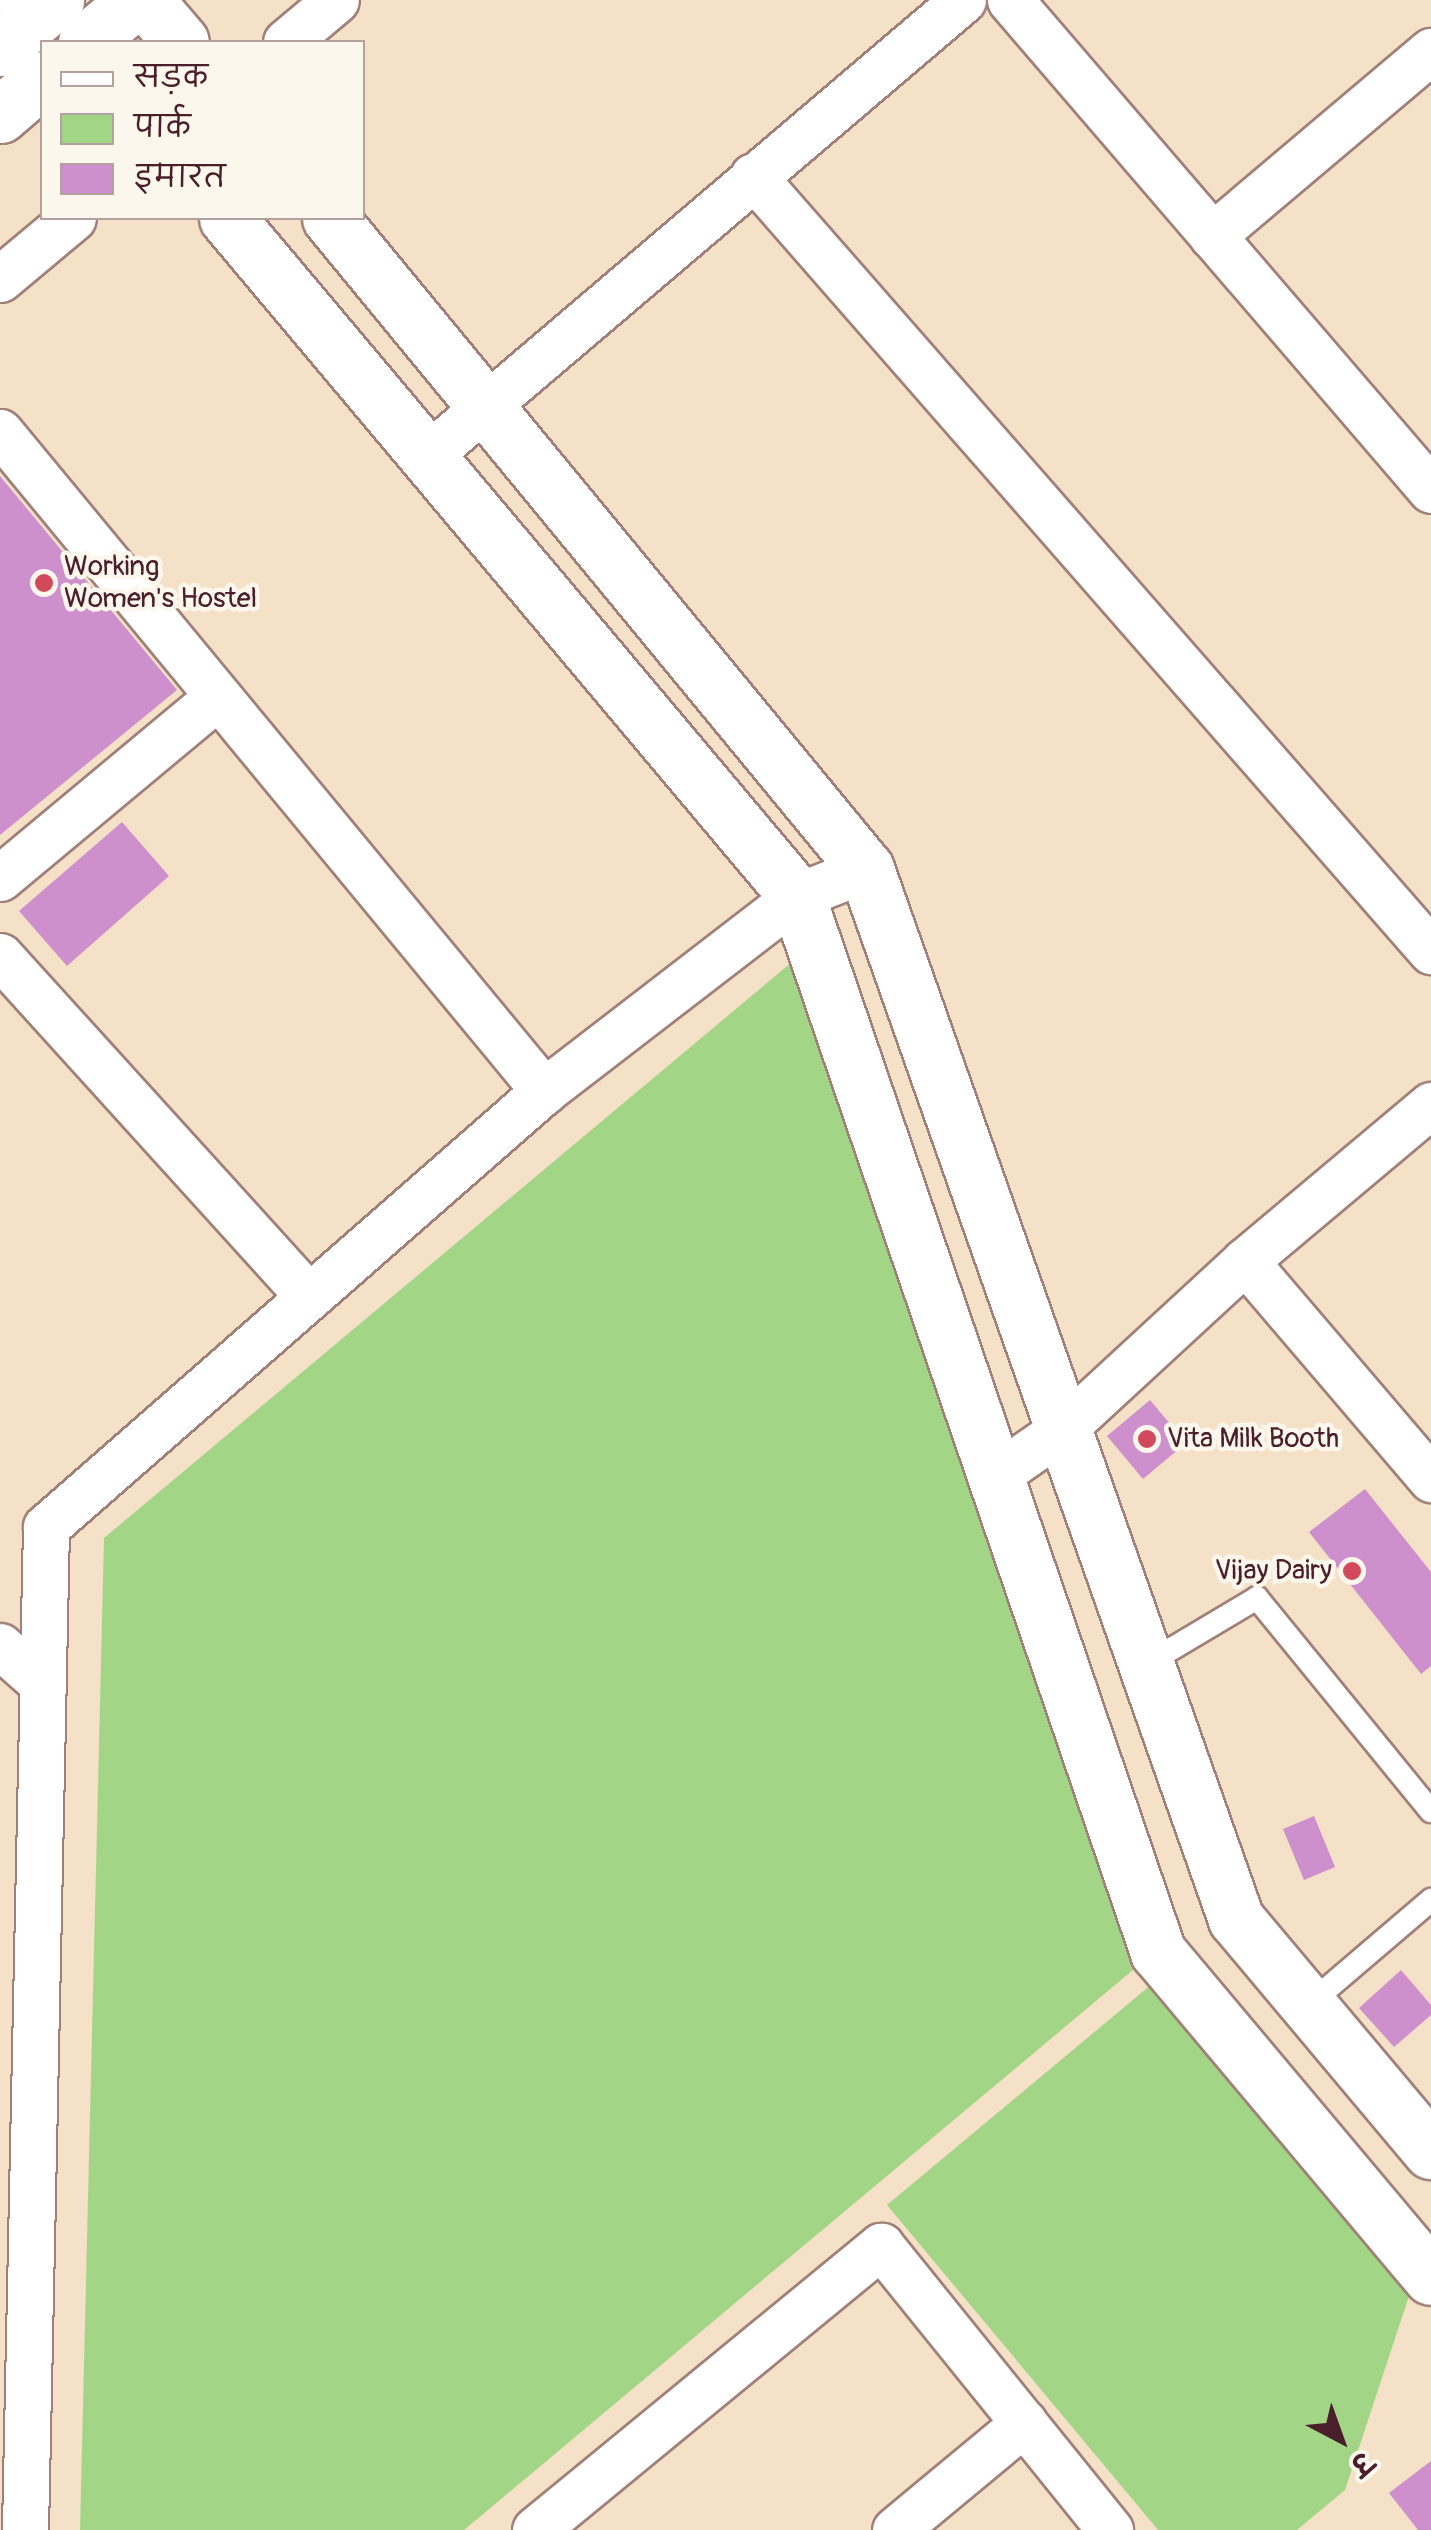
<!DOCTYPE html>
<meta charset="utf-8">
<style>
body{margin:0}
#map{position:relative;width:1431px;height:2530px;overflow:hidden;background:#f5e1c7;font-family:Pangolin,"Playpen Sans Deva",sans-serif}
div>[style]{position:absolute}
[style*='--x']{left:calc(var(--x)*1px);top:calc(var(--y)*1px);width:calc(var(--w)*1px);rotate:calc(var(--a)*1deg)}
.green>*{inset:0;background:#a2d686}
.building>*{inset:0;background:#cd90cc}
.roads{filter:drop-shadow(2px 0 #a08079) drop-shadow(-2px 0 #a08079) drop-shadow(0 2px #a08079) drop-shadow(0 -2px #a08079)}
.service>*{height:22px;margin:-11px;padding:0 11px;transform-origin:11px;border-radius:11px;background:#fff}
.minor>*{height:45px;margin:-22.5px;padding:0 22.5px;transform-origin:22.5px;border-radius:22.5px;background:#fff}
.tertiary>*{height:55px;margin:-27.5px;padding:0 27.5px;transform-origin:27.5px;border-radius:27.5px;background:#fff}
.dots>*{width:28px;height:28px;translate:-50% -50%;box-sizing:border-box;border:5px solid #fbf7ec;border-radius:50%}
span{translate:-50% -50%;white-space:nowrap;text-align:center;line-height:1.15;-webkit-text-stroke:9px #fbf7ec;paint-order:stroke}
.poi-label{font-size:28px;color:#4a1f2b}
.left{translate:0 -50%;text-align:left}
.right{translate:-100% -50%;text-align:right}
.legend{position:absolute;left:40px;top:40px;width:325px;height:180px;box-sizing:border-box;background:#fbf7ec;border:2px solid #b4a19f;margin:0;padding:12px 18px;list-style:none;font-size:30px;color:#4a1f2b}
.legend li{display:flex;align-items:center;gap:20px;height:50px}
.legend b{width:50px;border:2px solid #b4a19f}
.north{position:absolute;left:1291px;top:2390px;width:100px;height:100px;-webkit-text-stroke:8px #fbf7ec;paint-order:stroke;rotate:139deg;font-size:28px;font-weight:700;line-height:40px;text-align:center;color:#4a1f2b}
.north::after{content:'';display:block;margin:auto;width:35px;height:45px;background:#4a1f2b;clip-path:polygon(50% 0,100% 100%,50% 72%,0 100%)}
</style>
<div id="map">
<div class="green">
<div style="clip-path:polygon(792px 962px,1133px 1970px,464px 2530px,80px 2530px,104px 1538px)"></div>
<div style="clip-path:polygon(1158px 1979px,1413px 2284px,1345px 2490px,1297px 2530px,1158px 2530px,887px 2205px)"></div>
</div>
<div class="building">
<div style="clip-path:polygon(0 476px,177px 690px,0 835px)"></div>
<div style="clip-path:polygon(122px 822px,169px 876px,67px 966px,19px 911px)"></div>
<div style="clip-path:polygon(1150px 1400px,1186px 1443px,1143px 1479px,1107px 1436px)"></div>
<div style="clip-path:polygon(1365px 1489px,1431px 1572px,1431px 1666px,1421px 1674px,1309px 1532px)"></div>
<div style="clip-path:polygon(1314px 1816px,1335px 1867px,1304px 1880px,1283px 1829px)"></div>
<div style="clip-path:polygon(1401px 1970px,1431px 2005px,1431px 2015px,1394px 2047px,1359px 2008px)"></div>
<div style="clip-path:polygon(1431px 2461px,1431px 2530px,1418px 2530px,1389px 2493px)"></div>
</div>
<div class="roads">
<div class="service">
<div style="--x:0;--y:1;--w:40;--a:7.1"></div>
<div style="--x:1148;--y:1663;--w:127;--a:-30.8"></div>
<div style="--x:1257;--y:1598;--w:275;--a:50.8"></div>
<div style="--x:1308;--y:2005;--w:162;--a:-40.5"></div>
</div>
<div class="minor">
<div style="--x:1010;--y:0;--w:646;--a:49.33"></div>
<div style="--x:286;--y:42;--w:65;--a:-40"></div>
<div style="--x:753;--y:176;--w:1030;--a:48.82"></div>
<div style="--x:1212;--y:236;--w:287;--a:-40.2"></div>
<div style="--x:0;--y:279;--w:95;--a:-39.9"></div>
<div style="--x:0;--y:432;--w:855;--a:50.46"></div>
<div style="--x:426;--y:457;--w:705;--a:-40.4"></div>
<div style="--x:0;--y:878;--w:280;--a:-39.8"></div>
<div style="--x:0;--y:956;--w:460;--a:47.8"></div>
<div style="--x:1245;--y:1261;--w:287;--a:49.5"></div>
<div style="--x:995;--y:1476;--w:84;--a:-34.8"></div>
<div style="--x:1064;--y:1428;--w:246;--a:-42.7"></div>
<div style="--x:1245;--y:1261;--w:243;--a:-40"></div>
<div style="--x:0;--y:1646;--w:56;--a:41.4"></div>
<div style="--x:25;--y:2530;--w:1003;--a:-88.8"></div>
<div style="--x:46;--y:1527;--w:662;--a:-41.2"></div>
<div style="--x:544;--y:1091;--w:319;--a:-37.6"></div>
<div style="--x:797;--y:896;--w:74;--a:-21.4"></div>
<div style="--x:535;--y:2530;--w:448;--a:-39.4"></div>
<div style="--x:881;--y:2246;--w:365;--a:51.1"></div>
<div style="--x:895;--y:2530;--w:168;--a:-39.7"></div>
</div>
<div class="tertiary">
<div style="--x:145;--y:0;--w:55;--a:49.4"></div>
<div style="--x:86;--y:42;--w:65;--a:-40"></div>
<div style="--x:0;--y:48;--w:74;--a:-40.6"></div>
<div style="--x:0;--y:115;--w:55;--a:-40.6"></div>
<div style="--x:227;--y:218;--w:886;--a:49.95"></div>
<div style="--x:797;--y:896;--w:1116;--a:71.13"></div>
<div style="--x:1158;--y:1952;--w:424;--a:50"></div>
<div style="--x:330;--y:218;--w:843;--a:50.53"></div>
<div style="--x:866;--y:869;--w:1113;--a:70.59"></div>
<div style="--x:1236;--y:1919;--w:303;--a:50"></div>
</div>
</div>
<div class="dots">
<div style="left:44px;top:583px;background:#d1495b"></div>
<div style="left:1147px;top:1439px;background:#d1495b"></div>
<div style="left:1352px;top:1571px;background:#d1495b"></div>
</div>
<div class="poi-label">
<span class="left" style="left:64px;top:583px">Working<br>Women's Hostel</span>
<span class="left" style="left:1167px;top:1439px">Vita Milk Booth</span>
<span class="right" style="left:1332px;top:1571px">Vijay Dairy</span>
</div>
<ul class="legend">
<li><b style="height:12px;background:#fff"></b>सड़क</li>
<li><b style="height:28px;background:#a2d686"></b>पार्क</li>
<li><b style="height:28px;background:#cd90cc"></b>इमारत</li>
</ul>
<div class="north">उ</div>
</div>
